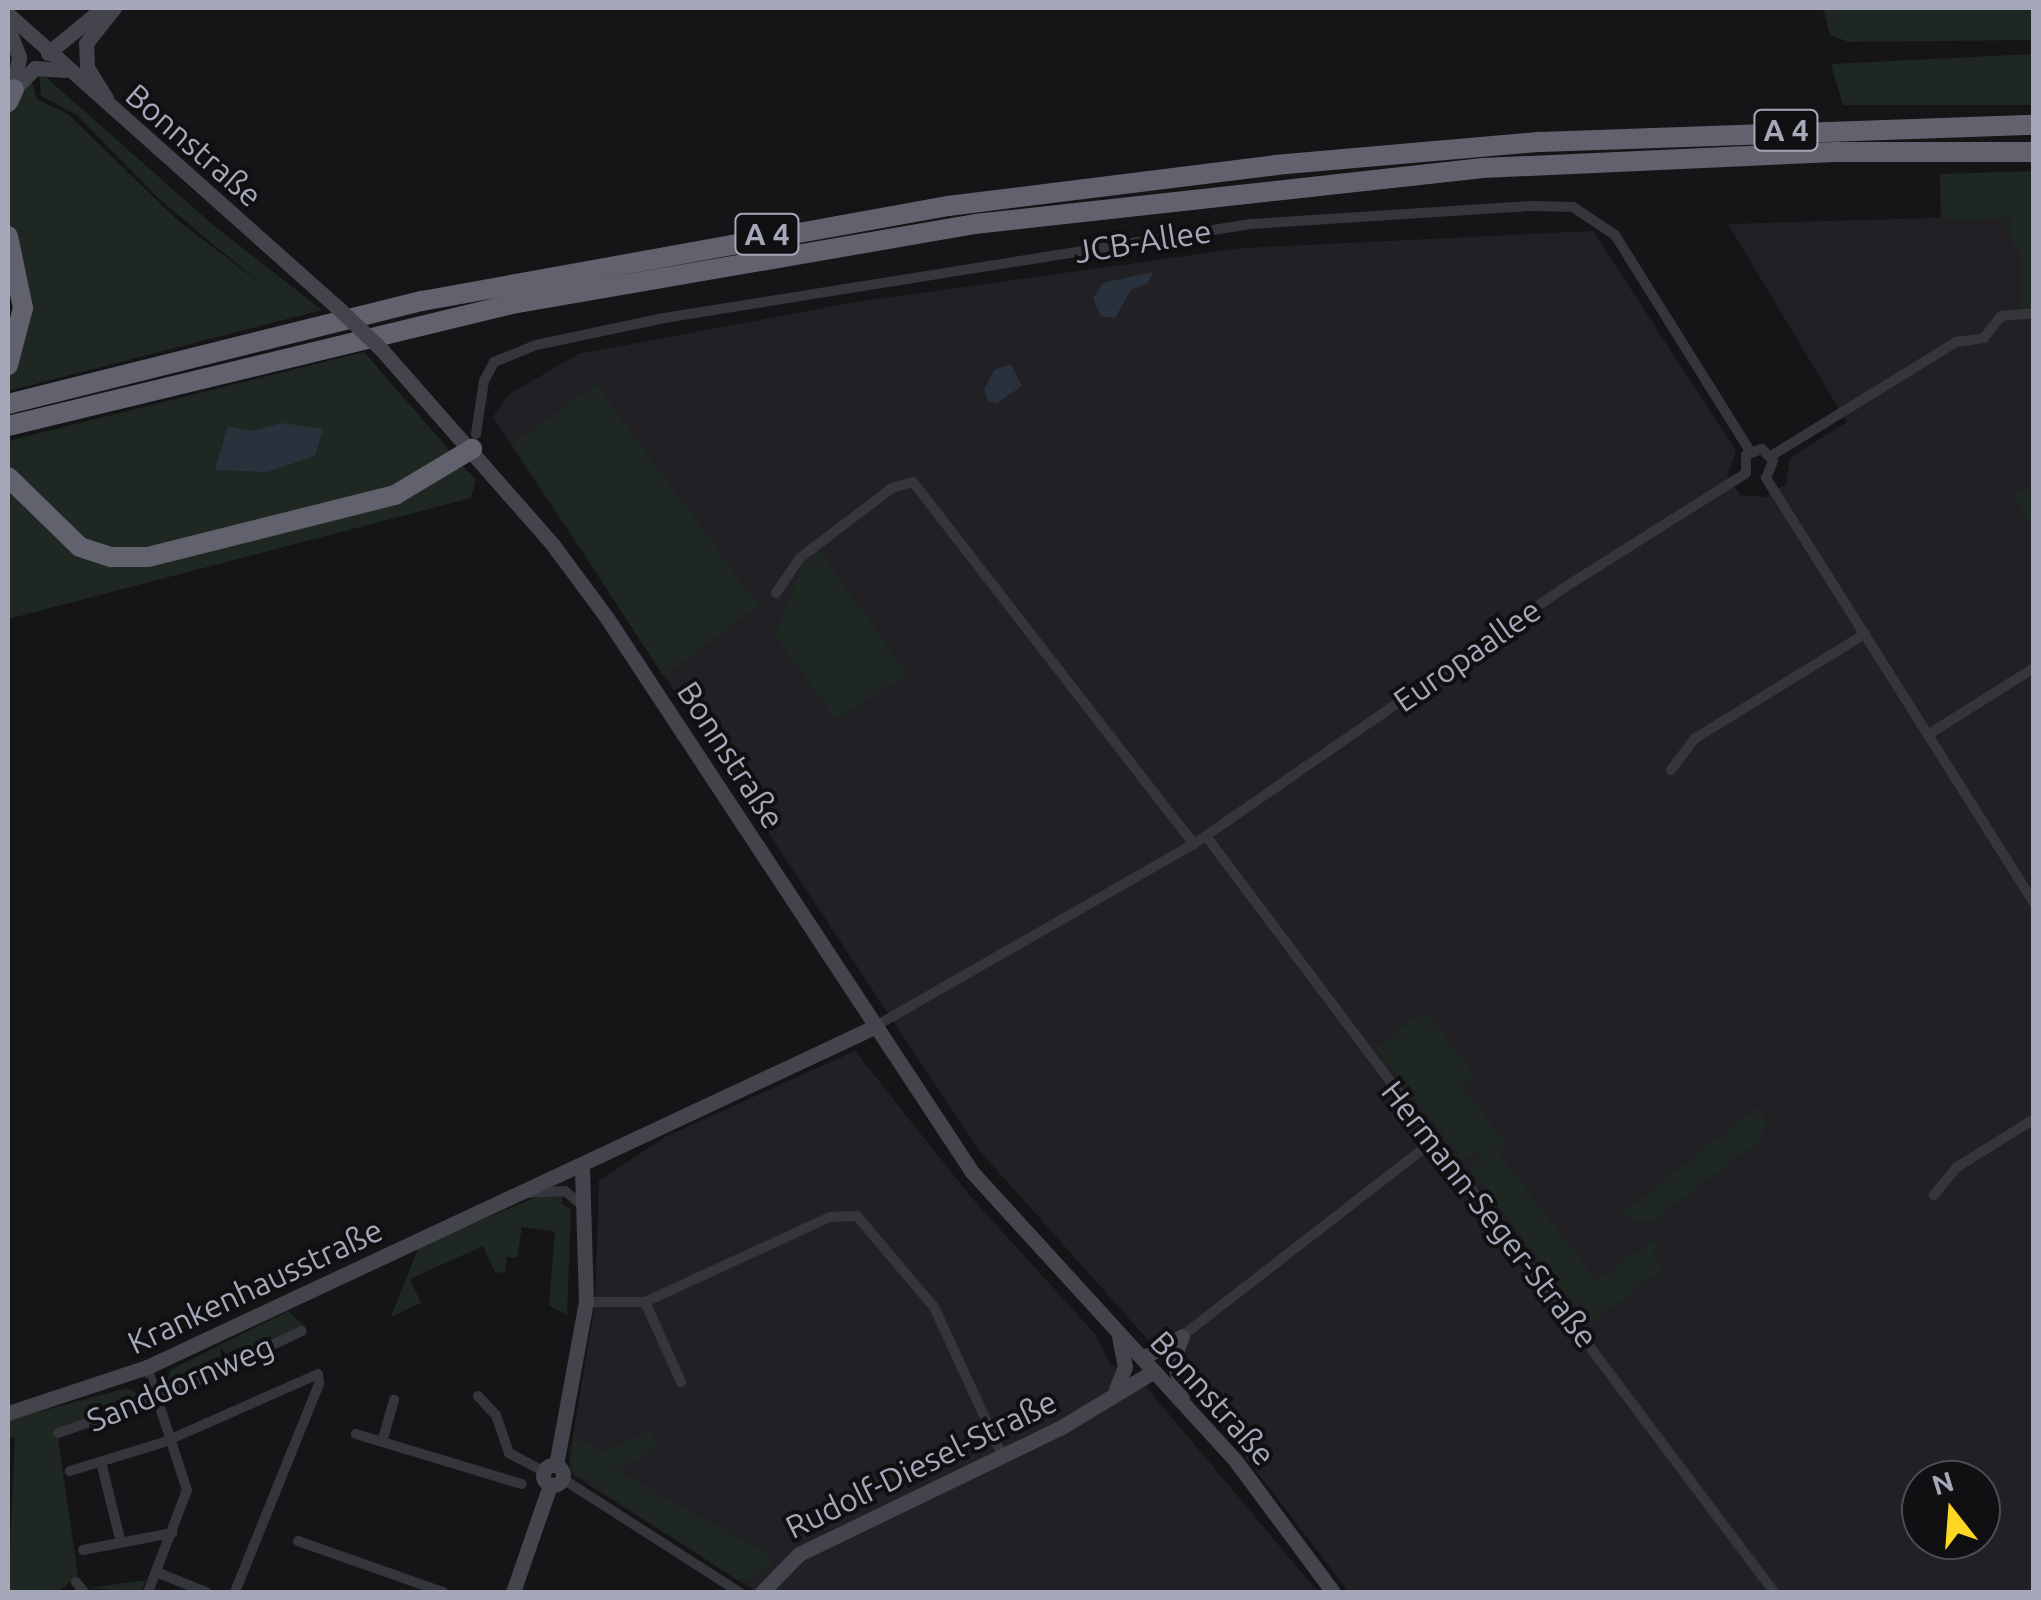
<!DOCTYPE html>
<meta charset="utf-8">
<style>
body{margin:0}
#map{position:relative;width:2041px;height:1600px;overflow:hidden;background:#151517;font-family:Ubuntu,sans-serif}
div>[style]{position:absolute}
[style*='--x']{left:calc(var(--x)*1px);top:calc(var(--y)*1px);width:calc(var(--w)*1px);rotate:calc(var(--a)*1deg)}
.built>*{inset:0;background:#212024}
.green>*{inset:0;background:#1e2721}
.water>*{inset:0;background:#29313c}
.street>*{height:10px;margin:-5px;padding:0 5px;transform-origin:5px;border-radius:5px;background:#35353c}
.secondary>*{height:15px;margin:-7.5px;padding:0 7.5px;transform-origin:7.5px;border-radius:7.5px;background:#43444c}
.secondary>.ring{margin:-7.5px;padding:0;box-sizing:content-box;background:none;border:15px solid #43444c;border-radius:50%}
.highway>*{height:20px;margin:-10px;padding:0 10px;transform-origin:10px;border-radius:10px;background:#61626e}
.secondary-bridge>*{height:15px;margin:-7.5px;padding:0 7.5px;transform-origin:7.5px;border-radius:7.5px;background:#43444c}
span{translate:-50% -50%;white-space:nowrap;text-align:center;line-height:1.15;-webkit-text-stroke:8px #101012;paint-order:stroke}
.shield-label span{padding:2px 8px;background:#101012;border:2px solid;border-radius:8px;-webkit-text-stroke-width:0}
.shield-label{font-size:30px;color:#a5a8b8;font-weight:700}
.street-label{font-size:32px;color:#a5a8b8}
.frame{position:absolute;inset:0;border:10px solid #a5a8b8;pointer-events:none}
.north{position:absolute;left:1901px;top:1460px;width:100px;height:100px;box-sizing:border-box;background:#101012;border:2px solid #4c4d54;border-radius:50%;rotate:343deg;font-size:28px;font-weight:700;line-height:40px;text-align:center;color:#a5a8b8}
.north::after{content:'';display:block;margin:auto;width:35px;height:45px;background:#ffd624;clip-path:polygon(50% 0,100% 100%,50% 72%,0 100%)}
</style>
<div id="map">
<div class="built">
<div style="clip-path:polygon(evenodd,2033px 215px,2033px 1592px,1349px 1592px,1199px 1397px,978px 1149px,493px 417px,508px 395px,578px 354px,856px 302px,1243px 248px,1593px 231px,1736px 451px,1727px 475px,1740px 495px,1765px 497px,1786px 484px,1790px 458px,1847px 422px,1728px 224px,2033px 215px,1921px 1480px,1981px 1480px,1981px 1540px,1921px 1540px,1921px 1480px)"></div>
<div style="clip-path:polygon(855px 1051px,971px 1197px,1096px 1335px,1110px 1364px,1142px 1382px,1318px 1592px,757px 1592px,573px 1475px,569px 1460px,595px 1303px,599px 1181px,665px 1137px)"></div>
</div>
<div class="green">
<div style="clip-path:polygon(1823px 8px,2033px 8px,2033px 40px,1849px 42px,1830px 35px)"></div>
<div style="clip-path:polygon(2033px 54px,2033px 105px,1843px 105px,1831px 64px)"></div>
<div style="clip-path:polygon(39px 71px,213px 225px,322px 310px,8px 391px,23px 279px,8px 221px,8px 113px,30px 76px,37px 99px,69px 115px,176px 219px,261px 284px,159px 199px,77px 115px,41px 96px)"></div>
<div style="clip-path:polygon(2033px 171px,2033px 309px,2022px 309px,2021px 252px,2011px 242px,2010px 218px,1941px 219px,1940px 174px)"></div>
<div style="clip-path:polygon(364px 352px,450px 451px,407px 484px,155px 551px,90px 546px,8px 470px,8px 441px)"></div>
<div style="clip-path:polygon(596px 384px,759px 606px,664px 677px,512px 444px)"></div>
<div style="clip-path:polygon(462px 466px,476px 479px,471px 498px,8px 619px,8px 482px,99px 561px,411px 496px)"></div>
<div style="clip-path:polygon(2033px 482px,2033px 526px,2013px 496px)"></div>
<div style="clip-path:polygon(820px 551px,908px 675px,836px 719px,775px 637px,802px 567px)"></div>
<div style="clip-path:polygon(1418px 1015px,1431px 1018px,1475px 1077px,1463px 1087px,1506px 1144px,1498px 1152px,1597px 1281px,1652px 1240px,1657px 1246px,1652px 1252px,1664px 1267px,1595px 1321px,1587px 1321px,1468px 1167px,1480px 1157px,1476px 1151px,1463px 1160px,1376px 1048px)"></div>
<div style="clip-path:polygon(1759px 1106px,1767px 1124px,1760px 1140px,1653px 1221px,1636px 1223px,1622px 1213px)"></div>
<div style="clip-path:polygon(549px 1192px,564px 1194px,561px 1203px,571px 1210px,567px 1315px,549px 1305px,555px 1232px,522px 1227px,517px 1258px,507px 1257px,505px 1273px,495px 1272px,483px 1246px,410px 1279px,421px 1303px,391px 1317px,419px 1246px)"></div>
<div style="clip-path:polygon(288px 1311px,305px 1326px,165px 1393px,170px 1370px)"></div>
<div style="clip-path:polygon(127px 1388px,150px 1400px,57px 1431px,78px 1576px,57px 1592px,8px 1592px,15px 1438px,8px 1437px,8px 1420px)"></div>
<div style="clip-path:polygon(651px 1430px,659px 1446px,619px 1471px,770px 1555px,774px 1562px,755px 1579px,737px 1580px,570px 1470px,574px 1434px,603px 1452px)"></div>
<div style="clip-path:polygon(146px 1580px,141px 1592px,88px 1588px)"></div>
</div>
<div class="water">
<div style="clip-path:polygon(1153px 272px,1148px 283px,1131px 290px,1115px 318px,1100px 316px,1093px 298px,1103px 283px)"></div>
<div style="clip-path:polygon(1011px 364px,1022px 386px,996px 404px,988px 401px,984px 389px,994px 370px)"></div>
<div style="clip-path:polygon(282px 423px,323px 429px,315px 456px,267px 472px,215px 470px,228px 426px,251px 431px)"></div>
</div>
<div class="street">
<div style="--x:476;--y:434;--w:54;--a:-81.4"></div>
<div style="--x:484;--y:381;--w:21;--a:-62"></div>
<div style="--x:494;--y:362;--w:45;--a:-22"></div>
<div style="--x:536;--y:345;--w:131;--a:-11.9"></div>
<div style="--x:664;--y:318;--w:594;--a:-9.1"></div>
<div style="--x:1251;--y:224;--w:281;--a:-3.7"></div>
<div style="--x:1531;--y:206;--w:42;--a:1.4"></div>
<div style="--x:1573;--y:207;--w:50;--a:33.7"></div>
<div style="--x:1615;--y:235;--w:255;--a:58"></div>
<div style="--x:1771;--y:456;--w:217;--a:-31.6"></div>
<div style="--x:1956;--y:342;--w:28;--a:-8"></div>
<div style="--x:1984;--y:338;--w:28;--a:-52"></div>
<div style="--x:2001;--y:316;--w:33;--a:-5"></div>
<div style="--x:1746;--y:473;--w:18;--a:-90"></div>
<div style="--x:1746;--y:455;--w:17;--a:-21"></div>
<div style="--x:1762;--y:449;--w:16;--a:47"></div>
<div style="--x:1773;--y:461;--w:18;--a:112"></div>
<div style="--x:1766;--y:478;--w:502;--a:57.76"></div>
<div style="--x:776;--y:593;--w:42;--a:-55.6"></div>
<div style="--x:800;--y:558;--w:116;--a:-37.3"></div>
<div style="--x:892;--y:488;--w:22;--a:-16"></div>
<div style="--x:913;--y:482;--w:458;--a:52.2"></div>
<div style="--x:1929;--y:734;--w:124;--a:-32.2"></div>
<div style="--x:1671;--y:770;--w:39;--a:-53"></div>
<div style="--x:1694;--y:739;--w:201;--a:-31.6"></div>
<div style="--x:1206;--y:836;--w:946;--a:53.08"></div>
<div style="--x:874;--y:1027;--w:369;--a:-29.8"></div>
<div style="--x:1194;--y:844;--w:457;--a:-34.7"></div>
<div style="--x:1570;--y:584;--w:208;--a:-32.2"></div>
<div style="--x:526;--y:1193;--w:39;--a:-3"></div>
<div style="--x:565;--y:1191;--w:23;--a:40"></div>
<div style="--x:1934;--y:1195;--w:36;--a:-51"></div>
<div style="--x:1957;--y:1167;--w:91;--a:-31.9"></div>
<div style="--x:586;--y:1302;--w:59;--a:0"></div>
<div style="--x:645;--y:1302;--w:204;--a:-24.7"></div>
<div style="--x:830;--y:1217;--w:27;--a:-2"></div>
<div style="--x:857;--y:1216;--w:119;--a:49.8"></div>
<div style="--x:934;--y:1307;--w:163;--a:65.3"></div>
<div style="--x:645;--y:1302;--w:88;--a:65.8"></div>
<div style="--x:1182;--y:1336;--w:316;--a:-37.8"></div>
<div style="--x:147;--y:1367;--w:129;--a:72"></div>
<div style="--x:187;--y:1490;--w:109;--a:110.9"></div>
<div style="--x:478;--y:1396;--w:26;--a:47"></div>
<div style="--x:496;--y:1415;--w:40;--a:71.1"></div>
<div style="--x:509;--y:1453;--w:38;--a:28"></div>
<div style="--x:58;--y:1433;--w:106;--a:-18.8"></div>
<div style="--x:158;--y:1399;--w:159;--a:-25.3"></div>
<div style="--x:356;--y:1434;--w:173;--a:16.8"></div>
<div style="--x:382;--y:1442;--w:44;--a:-74.1"></div>
<div style="--x:101;--y:1462;--w:83;--a:76.1"></div>
<div style="--x:70;--y:1471;--w:98;--a:-17.1"></div>
<div style="--x:164;--y:1442;--w:168;--a:-23.8"></div>
<div style="--x:318;--y:1374;--w:10;--a:84"></div>
<div style="--x:319;--y:1384;--w:224;--a:112"></div>
<div style="--x:563;--y:1479;--w:209;--a:32.7"></div>
<div style="--x:298;--y:1541;--w:154;--a:19.4"></div>
<div style="--x:83;--y:1550;--w:91;--a:-10.8"></div>
<div style="--x:156;--y:1572;--w:54;--a:21.8"></div>
<div style="--x:76;--y:1582;--w:13;--a:51"></div>
</div>
<div class="secondary">
<div style="--x:8;--y:14;--w:438;--a:41.7"></div>
<div style="--x:8;--y:28;--w:31;--a:69"></div>
<div style="--x:19;--y:57;--w:29;--a:100"></div>
<div style="--x:48;--y:53;--w:71;--a:-39.3"></div>
<div style="--x:14;--y:89;--w:30;--a:-45"></div>
<div style="--x:35;--y:68;--w:30;--a:4"></div>
<div style="--x:106;--y:98;--w:36;--a:-122"></div>
<div style="--x:87;--y:67;--w:24;--a:-92"></div>
<div style="--x:86;--y:43;--w:45;--a:-51.3"></div>
<div style="--x:381;--y:349;--w:261;--a:48.7"></div>
<div style="--x:553;--y:545;--w:91;--a:53.5"></div>
<div style="--x:607;--y:618;--w:663;--a:56.62"></div>
<div style="--x:972;--y:1172;--w:390;--a:47.6"></div>
<div style="--x:1235;--y:1460;--w:164;--a:53.4"></div>
<div style="--x:1142;--y:1358;--w:42;--a:-28.4"></div>
<div style="--x:1116;--y:1389;--w:24;--a:-68"></div>
<div style="--x:1125;--y:1367;--w:33;--a:-101"></div>
<div style="--x:1182;--y:1398;--w:41;--a:-101.3"></div>
<div style="--x:1174;--y:1358;--w:23;--a:-70"></div>
<div style="--x:8;--y:1413;--w:146;--a:-18.3"></div>
<div style="--x:147;--y:1367;--w:800;--a:-25.06"></div>
<div class="ring" style="left:543px;top:1465px;width:5px;height:5px"></div>
<div style="--x:556;--y:1465;--w:166;--a:-79.6"></div>
<div style="--x:586;--y:1302;--w:138;--a:-91.7"></div>
<div style="--x:513;--y:1592;--w:113;--a:-70.9"></div>
<div style="--x:762;--y:1592;--w:53;--a:-45.8"></div>
<div style="--x:799;--y:1554;--w:290;--a:-25.8"></div>
<div style="--x:1060;--y:1428;--w:110;--a:-31.2"></div>
</div>
<div class="highway">
<div style="--x:8;--y:102;--w:14;--a:-65"></div>
<div style="--x:8;--y:236;--w:74;--a:78.2"></div>
<div style="--x:23;--y:308;--w:59;--a:104.7"></div>
<div style="--x:8;--y:404;--w:427;--a:-14"></div>
<div style="--x:422;--y:301;--w:535;--a:-10.24"></div>
<div style="--x:948;--y:206;--w:330;--a:-7.1"></div>
<div style="--x:1275;--y:165;--w:266;--a:-5"></div>
<div style="--x:1540;--y:142;--w:494;--a:-2"></div>
<div style="--x:8;--y:426;--w:519;--a:-13.61"></div>
<div style="--x:512;--y:304;--w:470;--a:-9.8"></div>
<div style="--x:975;--y:224;--w:511;--a:-6.29"></div>
<div style="--x:1483;--y:168;--w:352;--a:-2.6"></div>
<div style="--x:1835;--y:152;--w:199;--a:0"></div>
<div style="--x:8;--y:477;--w:100;--a:44.2"></div>
<div style="--x:80;--y:547;--w:33;--a:18"></div>
<div style="--x:111;--y:557;--w:37;--a:0"></div>
<div style="--x:148;--y:557;--w:255;--a:-14.1"></div>
<div style="--x:395;--y:495;--w:90;--a:-30.9"></div>
</div>
<div class="secondary-bridge">
<div style="--x:335;--y:305;--w:64;--a:43.7"></div>
</div>
<div class="shield-label">
<span style="left:1786px;top:130px">A 4</span>
<span style="left:767px;top:234px">A 4</span>
</div>
<div class="street-label">
<span style="left:194px;top:145px;rotate:41deg">Bonnstraße</span>
<span style="left:1143px;top:241px;rotate:-9deg">JCB-Allee</span>
<span style="left:1467px;top:655px;rotate:-35deg">Europaallee</span>
<span style="left:731px;top:755px;rotate:57deg">Bonnstraße</span>
<span style="left:1490px;top:1214px;rotate:52deg">Hermann-Seger-Straße</span>
<span style="left:255px;top:1286px;rotate:-25deg">Krankenhausstraße</span>
<span style="left:180px;top:1383px;rotate:-23deg">Sanddornweg</span>
<span style="left:1213px;top:1398px;rotate:48deg">Bonnstraße</span>
<span style="left:921px;top:1464px;rotate:-26deg">Rudolf-Diesel-Straße</span>
</div>
<div class="frame"></div>
<div class="north">N</div>
</div>
